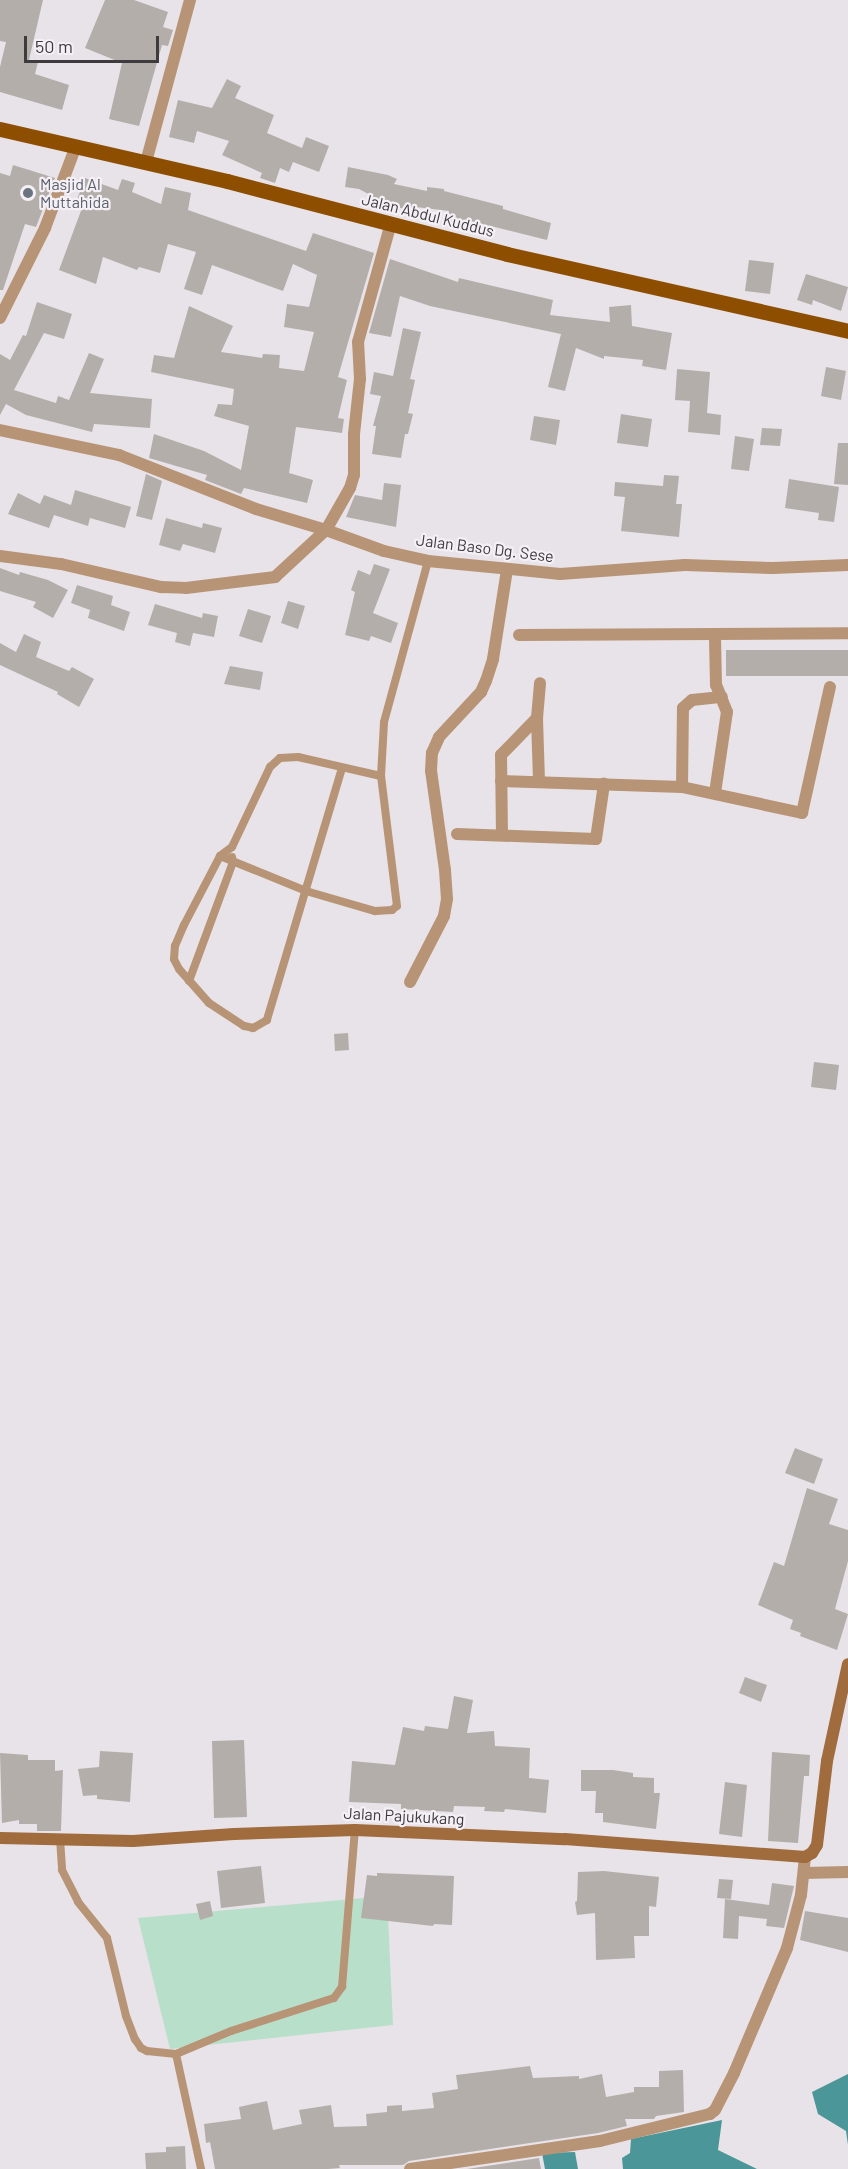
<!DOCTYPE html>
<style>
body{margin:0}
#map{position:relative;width:848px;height:2169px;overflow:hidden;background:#e8e3e8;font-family:Barlow,sans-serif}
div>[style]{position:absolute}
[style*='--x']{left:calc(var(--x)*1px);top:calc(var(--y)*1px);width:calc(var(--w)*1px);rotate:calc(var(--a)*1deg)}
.green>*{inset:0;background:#b8dfca}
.water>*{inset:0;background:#4b9699}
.building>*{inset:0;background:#b4aeaa}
.lane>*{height:8px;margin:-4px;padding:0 4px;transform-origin:4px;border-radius:4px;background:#b89476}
.street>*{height:12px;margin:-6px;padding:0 6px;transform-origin:6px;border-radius:6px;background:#b89476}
.secondary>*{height:12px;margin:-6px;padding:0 6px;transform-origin:6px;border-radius:6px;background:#a06b3d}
.primary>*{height:15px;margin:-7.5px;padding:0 7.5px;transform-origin:7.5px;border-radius:7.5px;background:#8d4e00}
.dots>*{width:16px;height:16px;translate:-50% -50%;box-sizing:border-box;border:3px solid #f5f0f5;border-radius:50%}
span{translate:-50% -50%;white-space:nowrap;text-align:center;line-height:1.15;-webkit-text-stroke:4.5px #f5f0f5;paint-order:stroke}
.worship-label{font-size:16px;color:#5b616d}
.left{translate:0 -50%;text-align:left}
.street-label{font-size:16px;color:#3d3b3d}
.scale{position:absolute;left:24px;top:36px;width:135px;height:27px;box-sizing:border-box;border:3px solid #3d3b3d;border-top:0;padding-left:8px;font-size:18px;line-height:21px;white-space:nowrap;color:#3d3b3d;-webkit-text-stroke:4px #f5f0f5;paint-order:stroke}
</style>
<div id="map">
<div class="green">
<div style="clip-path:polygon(387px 1896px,393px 2025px,170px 2049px,138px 1918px)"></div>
</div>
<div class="water">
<div style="clip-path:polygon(848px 2074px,848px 2145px,846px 2131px,818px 2114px,812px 2092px)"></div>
<div style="clip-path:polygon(722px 2120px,718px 2150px,757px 2169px,623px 2169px,622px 2158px,630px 2153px,631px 2139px)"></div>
<div style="clip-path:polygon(575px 2152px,578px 2169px,545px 2169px,542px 2153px)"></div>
</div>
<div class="building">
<div style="clip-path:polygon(0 0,43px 0,29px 60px,38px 62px,35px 74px,69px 85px,62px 110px,0 92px,0 67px,6px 42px,0 41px)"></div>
<div style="clip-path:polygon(105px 0,134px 0,168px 12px,163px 27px,173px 30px,168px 46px,162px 45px,139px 126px,109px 119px,122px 63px,85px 48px)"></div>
<div style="clip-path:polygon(227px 79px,241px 86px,235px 98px,274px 115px,267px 133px,302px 148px,306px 137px,329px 146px,319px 172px,293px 162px,289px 172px,280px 168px,275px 183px,260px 178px,262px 173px,222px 155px,229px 141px,197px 131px,194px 143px,169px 137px,178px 100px,212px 108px)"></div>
<div style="clip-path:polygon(13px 165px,55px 178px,36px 227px,25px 224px,3px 290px,0 290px,0 173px,10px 176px)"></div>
<div style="clip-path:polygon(348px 167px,388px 175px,397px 179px,394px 184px,427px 191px,427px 187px,444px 189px,444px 191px,503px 206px,503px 209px,551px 223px,547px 240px,466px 220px,465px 225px,446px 221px,449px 211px,416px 207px,415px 211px,391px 206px,359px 189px,345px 187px)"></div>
<div style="clip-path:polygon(85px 178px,118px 190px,122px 179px,135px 183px,132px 192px,161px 204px,165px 187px,191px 193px,188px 210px,306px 251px,313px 233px,374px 253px,338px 377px,347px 380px,338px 418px,344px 419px,342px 433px,296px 427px,289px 473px,313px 480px,307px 503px,244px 488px,241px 494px,205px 480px,207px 475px,149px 458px,154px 434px,204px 451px,241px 470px,249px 426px,214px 416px,218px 404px,232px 405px,234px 389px,151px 372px,154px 355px,174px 358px,189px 306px,233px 326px,221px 352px,262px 358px,263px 354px,280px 355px,279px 368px,304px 371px,314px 332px,284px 327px,287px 304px,309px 307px,317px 275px,293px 264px,283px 291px,212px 265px,202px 295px,184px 289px,196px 252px,168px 244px,160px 273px,139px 267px,137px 270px,103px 257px,96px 284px,59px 270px,82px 208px,75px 205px)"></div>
<div style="clip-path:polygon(390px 259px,458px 282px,459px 278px,553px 300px,550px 315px,610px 322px,609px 307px,631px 305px,632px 326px,672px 333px,666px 370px,642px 366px,643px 360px,604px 356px,604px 359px,576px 348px,565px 391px,548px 387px,561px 334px,430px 306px,400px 296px,391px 337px,369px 333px)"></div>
<div style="clip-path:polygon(749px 260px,774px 263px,770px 294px,745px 291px)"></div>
<div style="clip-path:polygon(806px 274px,848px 287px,841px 311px,813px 300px,812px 305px,797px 300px)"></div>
<div style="clip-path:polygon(37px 302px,72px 314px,64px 339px,44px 333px,14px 390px,56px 403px,58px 396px,69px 400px,89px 353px,104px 359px,90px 393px,152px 399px,150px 428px,94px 424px,92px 432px,26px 415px,6px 404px,0 415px,0 354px,10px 360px,23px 335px,26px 336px)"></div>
<div style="clip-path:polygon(403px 328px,421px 332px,410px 379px,415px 380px,408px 413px,413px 414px,408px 434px,405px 434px,401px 458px,372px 454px,376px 426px,373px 426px,381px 396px,370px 394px,374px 372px,393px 376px)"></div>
<div style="clip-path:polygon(826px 367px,846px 371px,841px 400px,821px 396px)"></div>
<div style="clip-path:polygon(677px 369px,710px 372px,707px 413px,721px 415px,720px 435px,688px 432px,690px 401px,675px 400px)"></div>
<div style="clip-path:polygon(621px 414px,652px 419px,648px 447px,617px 443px)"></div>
<div style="clip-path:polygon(534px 416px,560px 420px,556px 445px,530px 440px)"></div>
<div style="clip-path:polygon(762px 428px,782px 429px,780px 446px,760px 445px)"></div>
<div style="clip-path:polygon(735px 436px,754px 439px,749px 471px,731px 469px)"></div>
<div style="clip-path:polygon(838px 443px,848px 443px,848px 485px,834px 484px)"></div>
<div style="clip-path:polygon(146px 474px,162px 481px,152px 520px,136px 516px)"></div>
<div style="clip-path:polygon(664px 475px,679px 476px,676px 504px,682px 504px,679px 537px,621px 531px,625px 497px,614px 496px,615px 482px,663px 486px)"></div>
<div style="clip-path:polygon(789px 479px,839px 487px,834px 522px,818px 520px,819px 513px,785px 508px)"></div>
<div style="clip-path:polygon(384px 483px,401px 485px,396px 527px,346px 517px,355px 495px,382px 500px)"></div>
<div style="clip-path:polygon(75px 490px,131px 507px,125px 528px,90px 518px,88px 526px,54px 515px,49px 528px,8px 514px,18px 493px,40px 504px,44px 495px,71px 505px)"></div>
<div style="clip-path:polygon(166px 518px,202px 528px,203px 523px,222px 528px,215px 553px,183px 544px,180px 551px,159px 545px)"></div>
<div style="clip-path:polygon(374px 564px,390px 569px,373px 613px,398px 623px,391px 643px,371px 636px,369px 641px,345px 635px,355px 592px,351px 590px,358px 570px,370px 575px)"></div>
<div style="clip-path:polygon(0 568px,19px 575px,20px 572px,48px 580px,68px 590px,53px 618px,33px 607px,36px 602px,0 591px)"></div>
<div style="clip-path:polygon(77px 585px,113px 596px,111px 605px,130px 612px,124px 631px,88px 618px,90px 610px,71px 603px)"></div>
<div style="clip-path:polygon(288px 601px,305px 606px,298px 629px,281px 623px)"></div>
<div style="clip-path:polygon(155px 604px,202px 618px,203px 613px,218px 616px,214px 637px,193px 633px,190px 646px,175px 642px,177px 633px,148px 625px)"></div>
<div style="clip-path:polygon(248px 609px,271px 616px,262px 643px,239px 636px)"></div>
<div style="clip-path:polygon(24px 634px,41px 642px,36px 657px,69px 671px,72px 667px,94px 679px,79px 707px,57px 694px,58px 692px,0 665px,0 643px,16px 652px)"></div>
<div style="clip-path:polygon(726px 650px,848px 650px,848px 676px,726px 676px)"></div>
<div style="clip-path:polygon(230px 666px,263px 672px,260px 690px,224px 684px)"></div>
<div style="clip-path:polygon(348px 1033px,349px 1050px,335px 1051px,334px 1034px)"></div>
<div style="clip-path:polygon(814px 1062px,839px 1065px,836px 1090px,811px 1087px)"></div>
<div style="clip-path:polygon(795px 1448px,823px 1459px,814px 1484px,785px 1473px)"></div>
<div style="clip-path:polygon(807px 1488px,838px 1499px,829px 1524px,848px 1530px,848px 1561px,835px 1609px,848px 1614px,837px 1650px,800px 1636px,801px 1633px,790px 1629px,793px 1620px,758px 1605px,774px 1562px,784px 1566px)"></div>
<div style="clip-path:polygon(745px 1677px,767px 1685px,761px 1702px,739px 1693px)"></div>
<div style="clip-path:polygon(454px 1696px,473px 1700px,467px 1733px,494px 1731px,495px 1746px,530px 1748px,529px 1778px,549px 1780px,546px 1813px,505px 1809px,504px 1812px,484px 1811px,485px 1807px,454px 1806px,453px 1812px,401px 1809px,401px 1804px,349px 1802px,352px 1761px,395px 1765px,403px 1727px,424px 1731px,425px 1726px,448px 1729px)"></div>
<div style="clip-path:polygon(244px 1740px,247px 1817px,214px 1818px,212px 1741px)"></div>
<div style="clip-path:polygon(100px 1751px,133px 1753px,130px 1802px,97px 1799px,97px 1795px,83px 1796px,78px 1769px,99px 1767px)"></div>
<div style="clip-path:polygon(772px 1752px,810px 1755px,809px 1776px,804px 1776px,798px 1843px,768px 1841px)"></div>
<div style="clip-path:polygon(0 1753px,28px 1755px,28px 1760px,55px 1760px,55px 1771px,63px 1770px,61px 1831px,37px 1831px,37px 1824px,19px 1824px,19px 1820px,2px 1823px)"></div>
<div style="clip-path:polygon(581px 1770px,613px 1770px,633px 1773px,633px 1777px,654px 1778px,654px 1793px,660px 1793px,656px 1829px,603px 1822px,603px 1813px,595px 1813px,596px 1791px,581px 1791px)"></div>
<div style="clip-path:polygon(725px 1782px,747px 1785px,742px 1837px,719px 1834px)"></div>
<div style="clip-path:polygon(261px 1866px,265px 1903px,221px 1908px,217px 1871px)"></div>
<div style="clip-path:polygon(604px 1871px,659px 1877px,656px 1907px,649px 1906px,649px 1936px,634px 1936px,635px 1958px,596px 1960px,595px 1913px,577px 1915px,575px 1902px,577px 1901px,578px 1872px)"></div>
<div style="clip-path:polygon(377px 1873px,454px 1876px,452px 1925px,434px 1924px,433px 1926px,361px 1918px,367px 1875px,377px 1876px)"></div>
<div style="clip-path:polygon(719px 1879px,733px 1880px,731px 1899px,717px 1898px)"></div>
<div style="clip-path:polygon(772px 1883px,794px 1886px,784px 1928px,766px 1926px,767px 1919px,739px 1916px,738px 1939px,723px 1938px,725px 1899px,769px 1905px)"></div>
<div style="clip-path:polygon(210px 1901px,213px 1916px,200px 1920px,196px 1904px)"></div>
<div style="clip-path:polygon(805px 1911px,848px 1918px,848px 1952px,800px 1940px)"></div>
<div style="clip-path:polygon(530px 2066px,533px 2078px,579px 2076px,579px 2079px,602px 2074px,606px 2097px,634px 2092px,634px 2087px,659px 2087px,659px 2071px,683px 2070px,684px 2112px,656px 2116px,654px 2119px,625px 2119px,627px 2126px,598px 2133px,409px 2161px,403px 2165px,339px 2165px,340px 2168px,328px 2169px,215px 2169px,210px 2142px,206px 2143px,204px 2124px,241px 2119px,239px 2107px,267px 2101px,273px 2130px,302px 2124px,299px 2110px,331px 2105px,334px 2127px,367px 2126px,366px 2114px,387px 2112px,387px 2106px,402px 2105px,402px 2111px,434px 2108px,432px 2093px,458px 2089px,456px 2075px)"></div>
<div style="clip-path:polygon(185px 2146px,186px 2169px,146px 2169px,145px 2153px,166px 2152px,166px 2147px)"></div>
<div style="clip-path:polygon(539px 2158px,541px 2169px,467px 2169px)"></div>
</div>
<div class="lane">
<div style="--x:342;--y:768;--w:263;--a:106.6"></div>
<div style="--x:267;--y:1020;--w:16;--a:150"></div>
<div style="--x:253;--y:1028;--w:9;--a:-167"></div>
<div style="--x:244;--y:1026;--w:42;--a:-146.7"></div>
<div style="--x:209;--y:1003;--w:45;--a:-131.4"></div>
<div style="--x:179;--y:969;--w:11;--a:-117"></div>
<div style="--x:174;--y:959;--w:13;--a:-86"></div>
<div style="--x:175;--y:946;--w:23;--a:-67"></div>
<div style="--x:184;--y:925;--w:78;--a:-62.4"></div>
<div style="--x:220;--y:856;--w:15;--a:-37"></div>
<div style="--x:232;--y:847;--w:89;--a:-64.6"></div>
<div style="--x:270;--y:767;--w:13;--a:-42"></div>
<div style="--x:280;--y:758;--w:18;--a:-3"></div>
<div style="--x:298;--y:757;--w:85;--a:12.9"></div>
<div style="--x:220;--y:856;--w:93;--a:22.1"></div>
<div style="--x:306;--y:891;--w:72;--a:16.2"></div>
<div style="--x:375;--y:911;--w:17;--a:-3"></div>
<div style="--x:392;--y:910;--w:6;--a:-39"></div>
<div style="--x:397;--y:906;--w:131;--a:-97"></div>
<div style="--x:381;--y:776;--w:54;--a:-86.8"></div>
<div style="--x:384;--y:722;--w:167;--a:-74.7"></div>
<div style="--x:189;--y:981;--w:127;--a:-69.7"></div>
<div style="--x:233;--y:862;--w:5;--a:-101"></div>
<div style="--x:60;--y:1839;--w:31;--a:86"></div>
<div style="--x:62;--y:1870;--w:36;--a:63"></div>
<div style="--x:78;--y:1902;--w:46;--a:51.1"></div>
<div style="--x:107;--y:1938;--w:80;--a:76.3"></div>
<div style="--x:126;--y:2016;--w:25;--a:69"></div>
<div style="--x:135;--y:2039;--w:11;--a:56"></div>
<div style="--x:141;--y:2048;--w:7;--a:27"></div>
<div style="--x:147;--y:2051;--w:29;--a:6"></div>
<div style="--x:176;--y:2054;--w:60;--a:-22.7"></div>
<div style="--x:231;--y:2031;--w:108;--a:-17.8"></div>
<div style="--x:334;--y:1998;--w:14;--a:-54"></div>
<div style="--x:342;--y:1987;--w:158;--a:-85.3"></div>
<div style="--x:176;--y:2054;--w:118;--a:77.7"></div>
</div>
<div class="street">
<div style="--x:146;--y:162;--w:168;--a:-74.8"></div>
<div style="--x:0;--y:318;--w:101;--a:-63.4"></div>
<div style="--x:45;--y:228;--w:88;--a:-69.3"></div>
<div style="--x:0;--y:430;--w:122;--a:11.9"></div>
<div style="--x:119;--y:455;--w:147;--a:21.5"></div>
<div style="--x:256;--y:509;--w:73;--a:16.7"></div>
<div style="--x:326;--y:530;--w:48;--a:-60.3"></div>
<div style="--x:350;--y:488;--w:14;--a:-73"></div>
<div style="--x:354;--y:475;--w:41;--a:-90"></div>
<div style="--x:354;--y:434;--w:55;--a:-83.8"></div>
<div style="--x:360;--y:379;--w:37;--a:-93"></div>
<div style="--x:358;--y:342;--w:123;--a:-74.5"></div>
<div style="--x:0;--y:556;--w:62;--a:7.5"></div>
<div style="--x:61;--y:564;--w:103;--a:13"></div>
<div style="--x:161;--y:587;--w:25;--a:2"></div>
<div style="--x:186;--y:588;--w:90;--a:-7"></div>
<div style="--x:275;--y:577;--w:69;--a:-42.7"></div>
<div style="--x:326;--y:530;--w:62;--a:19.9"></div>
<div style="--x:384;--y:551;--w:45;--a:12.8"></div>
<div style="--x:428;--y:561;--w:133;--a:5.6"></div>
<div style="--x:560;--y:574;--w:125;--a:-4.1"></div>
<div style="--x:685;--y:565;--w:88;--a:2"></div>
<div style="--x:773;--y:568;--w:75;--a:-2.3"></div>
<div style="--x:519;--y:635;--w:329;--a:-0.3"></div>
<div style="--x:537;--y:718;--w:64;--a:88.2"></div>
<div style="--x:501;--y:781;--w:181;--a:1.9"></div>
<div style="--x:682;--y:787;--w:123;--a:12.2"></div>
<div style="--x:802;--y:813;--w:129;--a:-77.5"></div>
<div style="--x:682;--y:787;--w:79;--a:-89.3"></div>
<div style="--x:683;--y:708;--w:12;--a:-42"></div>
<div style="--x:692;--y:700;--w:30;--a:-6"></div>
<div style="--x:715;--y:793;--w:82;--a:-81.6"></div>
<div style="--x:727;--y:712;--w:29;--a:-112"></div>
<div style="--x:716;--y:685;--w:49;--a:-91.2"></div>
<div style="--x:457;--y:834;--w:139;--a:2.1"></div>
<div style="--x:596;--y:839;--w:56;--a:-81.7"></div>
<div style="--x:502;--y:835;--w:80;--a:-90.7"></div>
<div style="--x:501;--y:755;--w:52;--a:-45.8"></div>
<div style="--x:537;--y:718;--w:35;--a:-85"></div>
<div style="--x:410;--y:982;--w:74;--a:-62.7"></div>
<div style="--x:444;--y:916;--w:17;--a:-80"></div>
<div style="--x:447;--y:899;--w:29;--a:-94"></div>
<div style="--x:445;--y:870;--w:100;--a:-98"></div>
<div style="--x:431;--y:771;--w:18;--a:-87"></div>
<div style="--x:432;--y:753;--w:17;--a:-66"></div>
<div style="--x:439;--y:737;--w:62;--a:-47"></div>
<div style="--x:481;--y:692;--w:12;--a:-66"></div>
<div style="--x:486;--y:681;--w:23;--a:-72"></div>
<div style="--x:493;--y:659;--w:90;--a:-81.1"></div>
<div style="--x:804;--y:1873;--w:44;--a:-1.3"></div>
<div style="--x:410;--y:2169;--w:192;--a:-8.4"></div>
<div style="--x:600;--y:2141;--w:113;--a:-13.8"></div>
<div style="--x:710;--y:2114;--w:6;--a:-39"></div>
<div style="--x:715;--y:2110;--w:42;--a:-62.8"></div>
<div style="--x:734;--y:2073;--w:136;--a:-67"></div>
<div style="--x:787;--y:1948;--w:55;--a:-75.2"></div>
<div style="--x:801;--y:1895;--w:38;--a:-84"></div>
</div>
<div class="secondary">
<div style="--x:0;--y:1838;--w:133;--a:1.3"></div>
<div style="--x:133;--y:1841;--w:101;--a:-4"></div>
<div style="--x:234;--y:1834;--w:121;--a:-1.9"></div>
<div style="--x:355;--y:1830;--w:210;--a:2.5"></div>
<div style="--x:565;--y:1839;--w:241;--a:4.3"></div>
<div style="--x:805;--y:1857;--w:8;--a:-30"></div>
<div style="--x:812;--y:1853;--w:9;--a:-58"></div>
<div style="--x:817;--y:1845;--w:85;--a:-83.2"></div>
<div style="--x:827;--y:1761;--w:99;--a:-77.8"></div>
</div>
<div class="primary">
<div style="--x:0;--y:129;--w:233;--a:12.9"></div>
<div style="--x:227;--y:181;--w:289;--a:14.6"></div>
<div style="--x:507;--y:254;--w:350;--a:12.7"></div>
</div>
<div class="dots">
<div style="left:28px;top:193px;background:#6b7280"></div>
</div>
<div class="worship-label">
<span class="left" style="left:40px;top:193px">Masjid Al<br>Muttahida</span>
</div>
<div class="street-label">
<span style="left:428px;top:215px;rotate:14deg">Jalan Abdul Kuddus</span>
<span style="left:485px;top:548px;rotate:7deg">Jalan Baso Dg. Sese</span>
<span style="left:404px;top:1816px;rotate:3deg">Jalan Pajukukang</span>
</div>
<div class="scale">50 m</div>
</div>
